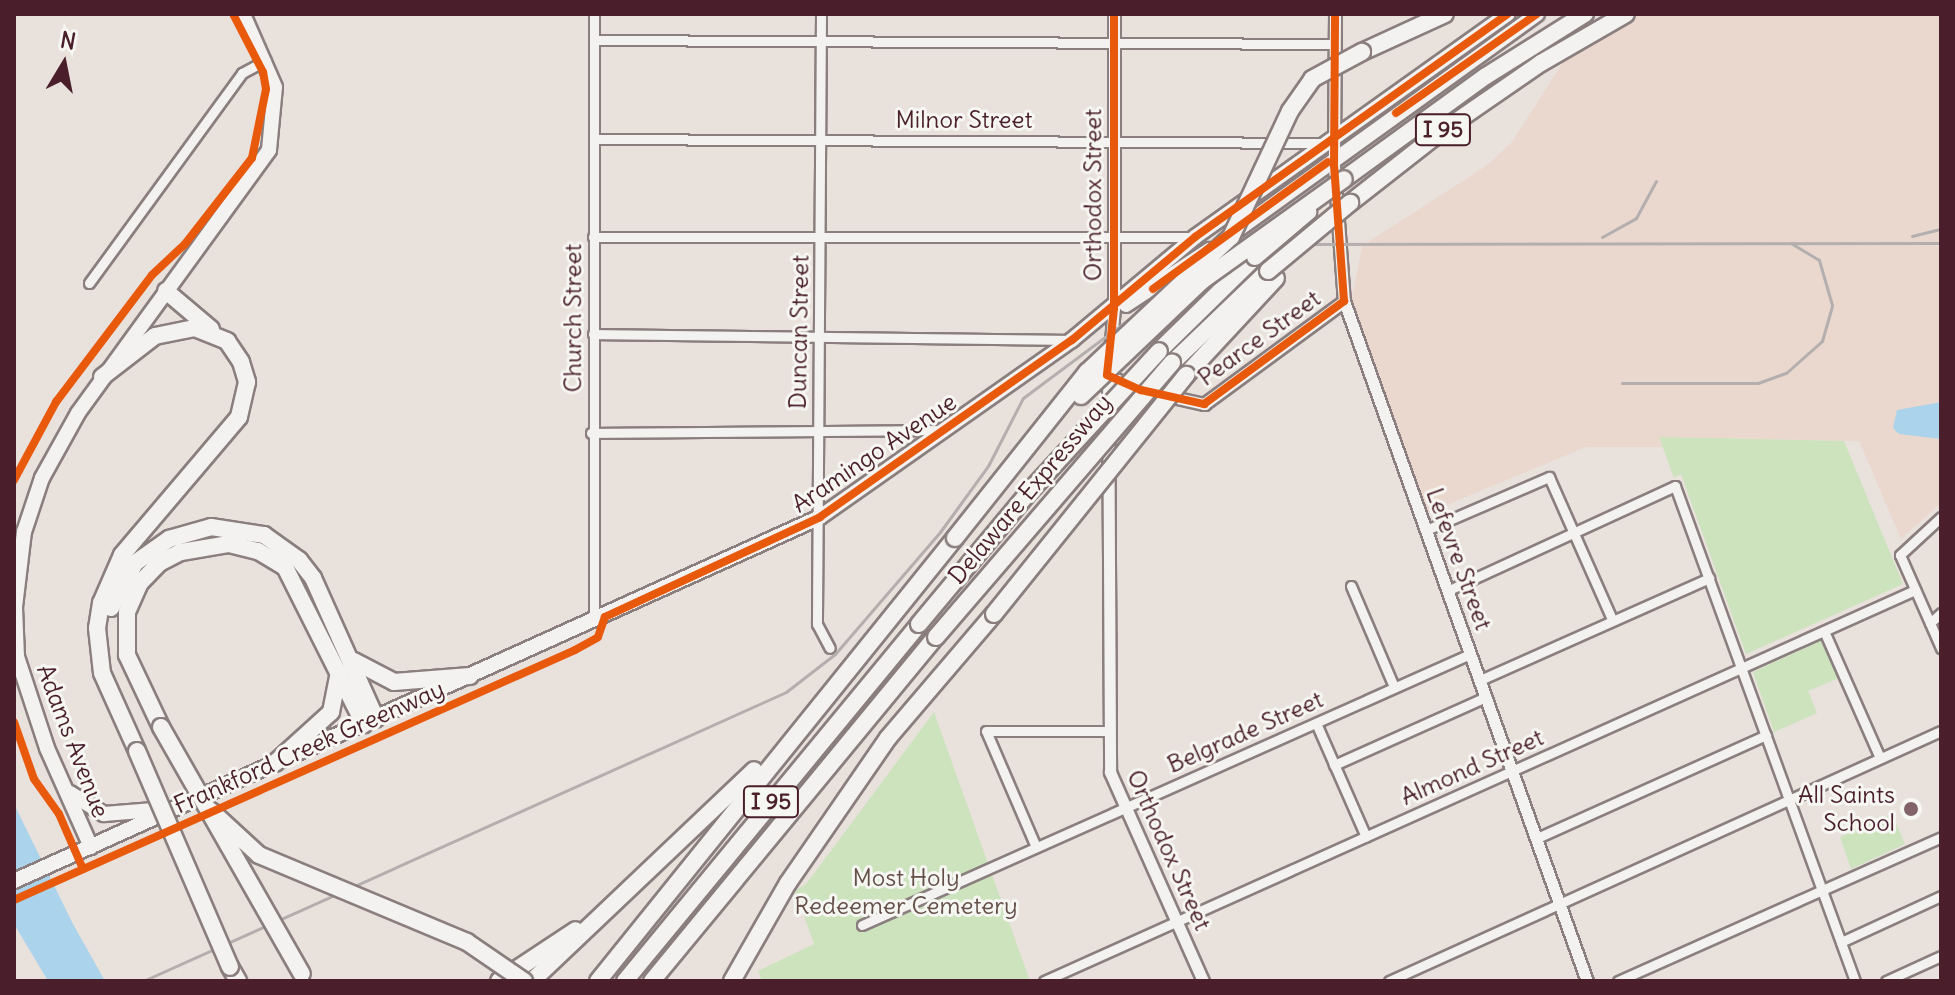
<!DOCTYPE html>
<style>
body{margin:0}
#map{position:relative;width:1955px;height:995px;overflow:hidden;background:#e9e1dc;font-family:Delius,sans-serif}
div>[style]{position:absolute}
[style*='--x']{left:calc(var(--x)*1px);top:calc(var(--y)*1px);width:calc(var(--w)*1px);rotate:calc(var(--a)*1deg)}
.built>*{inset:0;background:#ead8ce}
.green>*{inset:0;background:#cce3bd}
.water>*{inset:0;background:#abd3eb}
.roads{filter:drop-shadow(2px 0 #8a7e7e) drop-shadow(-2px 0 #8a7e7e) drop-shadow(0 2px #8a7e7e) drop-shadow(0 -2px #8a7e7e)}
.minor>*{height:9px;margin:-4.5px;padding:0 4.5px;transform-origin:4.5px;border-radius:4.5px;background:#f3f2f0}
.tertiary>*{height:11px;margin:-5.5px;padding:0 5.5px;transform-origin:5.5px;border-radius:5.5px;background:#f3f2f0}
.primary>*{height:14px;margin:-7px;padding:0 7px;transform-origin:7px;border-radius:7px;background:#f3f2f0}
.motorway>*{height:16px;margin:-8px;padding:0 8px;transform-origin:8px;border-radius:8px;background:#f3f2f0}
.rail>*{height:3px;margin:-1.5px;padding:0 1.5px;transform-origin:1.5px;border-radius:1.5px;background:#b4afae}
.bridges{filter:drop-shadow(2px 0 #8a7e7e) drop-shadow(-2px 0 #8a7e7e) drop-shadow(0 2px #8a7e7e) drop-shadow(0 -2px #8a7e7e)}
.motorway-bridge>*{height:16px;margin:-8px;padding:0 8px;transform-origin:8px;border-radius:8px;background:#f3f2f0}
.cycleway>*{height:8px;margin:-4px;padding:0 4px;transform-origin:4px;border-radius:4px;background:#e8590c}
.dots>*{width:22px;height:22px;translate:-50% -50%;box-sizing:border-box;border:4px solid #f6f6f2;border-radius:50%}
span{translate:-50% -50%;white-space:nowrap;text-align:center;line-height:1.15;-webkit-text-stroke:6px #f6f6f2;paint-order:stroke}
.shield-label span{padding:2px 6px;background:#f6f6f2;border:2px solid;border-radius:6px;-webkit-text-stroke-width:0}
.shield-label{font-size:22px;color:#4a1f2b;font-weight:700}
.street-label{font-size:24px;color:#4a1f2b}
.poi-label{font-size:24px;color:#4a1f2b}
.right{translate:-100% -50%;text-align:right}
.park-label{font-size:24px;color:#655049}
.frame{position:absolute;inset:0;border:16px solid #4a1f2b;pointer-events:none}
.north{position:absolute;left:24px;top:24px;width:80px;height:80px;-webkit-text-stroke:6px #f6f6f2;paint-order:stroke;rotate:10deg;font-size:22px;font-weight:700;line-height:32px;text-align:center;color:#4a1f2b}
.north::after{content:'';display:block;margin:auto;width:28px;height:36px;background:#4a1f2b;clip-path:polygon(50% 0,100% 100%,50% 72%,0 100%)}
</style>
<div id="map">
<div class="built">
<div style="clip-path:polygon(1637px 14px,1941px 14px,1941px 503px,1901px 539px,1859px 441px,1660px 437px,1662px 447px,1586px 447px,1427px 513px,1352px 299px,1362px 246px,1486px 166px,1512px 142px,1565px 59px,1593px 35px)"></div>
</div>
<div class="green">
<div style="clip-path:polygon(1659px 437px,1844px 441px,1903px 584px,1746px 654px,1681px 474px,1674px 478px)"></div>
<div style="clip-path:polygon(1822px 640px,1839px 678px,1808px 691px,1817px 713px,1774px 732px,1753px 672px)"></div>
<div style="clip-path:polygon(934px 712px,1030px 981px,762px 981px,758px 971px,814px 944px,795px 891px,807px 883px)"></div>
<div style="clip-path:polygon(1892px 814px,1905px 844px,1851px 869px,1840px 837px)"></div>
</div>
<div class="water">
<div style="clip-path:polygon(1941px 402px,1941px 439px,1899px 434px,1893px 428px,1897px 410px)"></div>
<div style="clip-path:polygon(14px 804px,73px 924px,105px 981px,48px 981px,14px 924px)"></div>
</div>
<div class="roads">
<div class="minor">
<div style="--x:594;--y:14;--w:607;--a:90"></div>
<div style="--x:821;--y:14;--w:610;--a:90.38"></div>
<div style="--x:817;--y:624;--w:27;--a:62"></div>
<div style="--x:594;--y:40;--w:741;--a:0.31"></div>
<div style="--x:594;--y:139;--w:733;--a:0.31"></div>
<div style="--x:593;--y:237;--w:602;--a:0"></div>
<div style="--x:89;--y:283;--w:260;--a:-53.9"></div>
<div style="--x:242;--y:73;--w:27;--a:-28"></div>
<div style="--x:593;--y:334;--w:477;--a:0.7"></div>
<div style="--x:591;--y:433;--w:349;--a:-0.5"></div>
<div style="--x:1941;--y:517;--w:56;--a:137.2"></div>
<div style="--x:1900;--y:555;--w:102;--a:66.2"></div>
<div style="--x:1426;--y:530;--w:134;--a:-23.3"></div>
<div style="--x:1549;--y:477;--w:155;--a:66.1"></div>
<div style="--x:1351;--y:586;--w:110;--a:66.9"></div>
<div style="--x:1449;--y:590;--w:249;--a:-24.7"></div>
<div style="--x:1675;--y:486;--w:527;--a:70.02"></div>
<div style="--x:1930;--y:623;--w:15;--a:-42"></div>
<div style="--x:1824;--y:631;--w:139;--a:66.2"></div>
<div style="--x:1480;--y:680;--w:251;--a:-24"></div>
<div style="--x:1316;--y:723;--w:124;--a:66.3"></div>
<div style="--x:1334;--y:765;--w:167;--a:-24.1"></div>
<div style="--x:1537;--y:838;--w:251;--a:-24.2"></div>
<div style="--x:1036;--y:847;--w:126;--a:-113.3"></div>
<div style="--x:986;--y:731;--w:122;--a:0"></div>
<div style="--x:862;--y:925;--w:666;--a:-24.02"></div>
<div style="--x:1841;--y:942;--w:110;--a:-24.7"></div>
<div style="--x:1044;--y:981;--w:955;--a:-24.18"></div>
<div style="--x:1389;--y:981;--w:606;--a:-24.37"></div>
<div style="--x:1618;--y:981;--w:354;--a:-24"></div>
<div style="--x:1886;--y:981;--w:60;--a:-24.4"></div>
</div>
<div class="tertiary">
<div style="--x:1335;--y:14;--w:152;--a:90.4"></div>
<div style="--x:1334;--y:166;--w:135;--a:85.8"></div>
<div style="--x:1344;--y:301;--w:722;--a:70.34"></div>
<div style="--x:1110;--y:352;--w:44;--a:-84.8"></div>
<div style="--x:1114;--y:308;--w:294;--a:-90"></div>
<div style="--x:1108;--y:369;--w:403;--a:89.7"></div>
<div style="--x:1110;--y:772;--w:229;--a:66"></div>
<div style="--x:1107;--y:375;--w:37;--a:24"></div>
<div style="--x:1141;--y:390;--w:65;--a:12.5"></div>
<div style="--x:1204;--y:404;--w:174;--a:-36.3"></div>
</div>
<div class="primary">
<div style="--x:1232;--y:234;--w:376;--a:-35.8"></div>
<div style="--x:1126;--y:305;--w:100;--a:-33.5"></div>
<div style="--x:70;--y:793;--w:40;--a:32"></div>
<div style="--x:104;--y:814;--w:62;--a:-4.6"></div>
<div style="--x:91;--y:847;--w:108;--a:-114"></div>
<div style="--x:47;--y:748;--w:96;--a:-108.2"></div>
<div style="--x:17;--y:657;--w:50;--a:-92.3"></div>
<div style="--x:15;--y:607;--w:76;--a:-83.2"></div>
<div style="--x:24;--y:532;--w:57;--a:-71.6"></div>
<div style="--x:42;--y:478;--w:74;--a:-61"></div>
<div style="--x:78;--y:413;--w:325;--a:-54"></div>
<div style="--x:269;--y:150;--w:63;--a:-84.6"></div>
<div style="--x:275;--y:87;--w:80;--a:-113.7"></div>
<div style="--x:14;--y:881;--w:884;--a:-24.3"></div>
<div style="--x:820;--y:517;--w:308;--a:-35.1"></div>
<div style="--x:1072;--y:340;--w:160;--a:-39.9"></div>
<div style="--x:1195;--y:237;--w:384;--a:-35.5"></div>
</div>
<div class="motorway">
<div style="--x:1362;--y:52;--w:91;--a:-24.6"></div>
<div style="--x:1344;--y:179;--w:175;--a:-36"></div>
<div style="--x:1486;--y:76;--w:117;--a:-32.1"></div>
<div style="--x:1350;--y:203;--w:112;--a:-38.1"></div>
<div style="--x:1438;--y:134;--w:125;--a:-34.6"></div>
<div style="--x:1541;--y:63;--w:98;--a:-30"></div>
<div style="--x:166;--y:291;--w:59;--a:40.2"></div>
<div style="--x:1159;--y:351;--w:134;--a:-44.4"></div>
<div style="--x:1172;--y:363;--w:133;--a:-43.8"></div>
<div style="--x:1186;--y:375;--w:132;--a:-47.1"></div>
<div style="--x:102;--y:377;--w:67;--a:-37.7"></div>
<div style="--x:155;--y:336;--w:41;--a:-11.3"></div>
<div style="--x:195;--y:328;--w:35;--a:22"></div>
<div style="--x:227;--y:341;--w:25;--a:56"></div>
<div style="--x:241;--y:362;--w:21;--a:73"></div>
<div style="--x:247;--y:382;--w:36;--a:103"></div>
<div style="--x:239;--y:417;--w:181;--a:130.3"></div>
<div style="--x:122;--y:555;--w:52;--a:113.6"></div>
<div style="--x:101;--y:603;--w:25;--a:99"></div>
<div style="--x:97;--y:628;--w:45;--a:83.7"></div>
<div style="--x:102;--y:673;--w:85;--a:65.8"></div>
<div style="--x:111;--y:608;--w:51;--a:-61.9"></div>
<div style="--x:135;--y:563;--w:42;--a:-35.2"></div>
<div style="--x:169;--y:539;--w:44;--a:-15.9"></div>
<div style="--x:211;--y:527;--w:54;--a:8.6"></div>
<div style="--x:264;--y:535;--w:43;--a:35.5"></div>
<div style="--x:299;--y:560;--w:23;--a:52"></div>
<div style="--x:313;--y:578;--w:154;--a:65.9"></div>
<div style="--x:354;--y:661;--w:45;--a:27.7"></div>
<div style="--x:394;--y:682;--w:76;--a:-4.5"></div>
<div style="--x:161;--y:727;--w:80;--a:-115.3"></div>
<div style="--x:127;--y:655;--w:43;--a:-90"></div>
<div style="--x:127;--y:612;--w:32;--a:-66"></div>
<div style="--x:140;--y:583;--w:28;--a:-46"></div>
<div style="--x:159;--y:563;--w:25;--a:-27"></div>
<div style="--x:181;--y:552;--w:49;--a:-9.5"></div>
<div style="--x:229;--y:544;--w:30;--a:14"></div>
<div style="--x:258;--y:551;--w:31;--a:31"></div>
<div style="--x:285;--y:567;--w:176;--a:63.3"></div>
<div style="--x:275;--y:763;--w:76;--a:-42.3"></div>
<div style="--x:331;--y:712;--w:41;--a:-78.7"></div>
<div style="--x:230;--y:967;--w:16;--a:60"></div>
<div style="--x:499;--y:981;--w:92;--a:-33.5"></div>
<div style="--x:532;--y:981;--w:306;--a:-43.5"></div>
<div style="--x:598;--y:981;--w:569;--a:-51.14"></div>
<div style="--x:625;--y:981;--w:462;--a:-50.5"></div>
<div style="--x:652;--y:981;--w:446;--a:-50.5"></div>
<div style="--x:732;--y:981;--w:113;--a:-60.3"></div>
<div style="--x:788;--y:883;--w:176;--a:-55.4"></div>
<div style="--x:888;--y:738;--w:163;--a:-49.5"></div>
</div>
</div>
<div class="rail">
<div style="--x:1912;--y:236;--w:30;--a:-14"></div>
<div style="--x:1602;--y:237;--w:39;--a:-29"></div>
<div style="--x:1636;--y:218;--w:42;--a:-61.6"></div>
<div style="--x:1622;--y:383;--w:136;--a:0"></div>
<div style="--x:1758;--y:383;--w:30;--a:-20"></div>
<div style="--x:1786;--y:373;--w:48;--a:-41.6"></div>
<div style="--x:1822;--y:341;--w:37;--a:-74"></div>
<div style="--x:1832;--y:305;--w:47;--a:-106.1"></div>
<div style="--x:1819;--y:260;--w:33;--a:-149"></div>
<div style="--x:143;--y:981;--w:705;--a:-24.2"></div>
<div style="--x:786;--y:692;--w:62;--a:-37.8"></div>
<div style="--x:835;--y:654;--w:161;--a:-49.3"></div>
<div style="--x:940;--y:532;--w:82;--a:-54"></div>
<div style="--x:988;--y:466;--w:76;--a:-62.8"></div>
<div style="--x:1023;--y:398;--w:216;--a:-36.7"></div>
<div style="--x:1196;--y:269;--w:37;--a:-22"></div>
<div style="--x:1230;--y:255;--w:80;--a:-7.9"></div>
<div style="--x:1309;--y:244;--w:632;--a:-0.09"></div>
</div>
<div class="bridges">
<div class="motorway-bridge">
<div style="--x:1255;--y:257;--w:70;--a:-40.3"></div>
<div style="--x:1268;--y:271;--w:107;--a:-39.7"></div>
<div style="--x:1081;--y:396;--w:168;--a:-43.6"></div>
<div style="--x:1203;--y:280;--w:173;--a:-35.6"></div>
<div style="--x:955;--y:538;--w:212;--a:-51.5"></div>
<div style="--x:1087;--y:372;--w:197;--a:-43.2"></div>
<div style="--x:1231;--y:237;--w:139;--a:-64.9"></div>
<div style="--x:1290;--y:111;--w:39;--a:-55"></div>
<div style="--x:1312;--y:79;--w:57;--a:-28.4"></div>
<div style="--x:994;--y:614;--w:307;--a:-51.2"></div>
<div style="--x:919;--y:624;--w:173;--a:-50.2"></div>
<div style="--x:1030;--y:491;--w:190;--a:-47.3"></div>
<div style="--x:936;--y:637;--w:362;--a:-49.3"></div>
<div style="--x:161;--y:727;--w:284;--a:60.3"></div>
<div style="--x:137;--y:751;--w:235;--a:66.7"></div>
<div style="--x:211;--y:811;--w:65;--a:42.5"></div>
<div style="--x:259;--y:855;--w:225;--a:22.7"></div>
<div style="--x:467;--y:942;--w:69;--a:34.4"></div>
</div>
</div>
<div class="cycleway">
<div style="--x:1114;--y:14;--w:294;--a:90"></div>
<div style="--x:1114;--y:308;--w:67;--a:96"></div>
<div style="--x:1107;--y:375;--w:37;--a:24"></div>
<div style="--x:1141;--y:390;--w:65;--a:12.5"></div>
<div style="--x:1204;--y:404;--w:174;--a:-36.3"></div>
<div style="--x:1344;--y:301;--w:135;--a:-94.2"></div>
<div style="--x:1334;--y:166;--w:152;--a:-89.6"></div>
<div style="--x:1396;--y:113;--w:172;--a:-35.1"></div>
<div style="--x:1153;--y:289;--w:216;--a:-36"></div>
<div style="--x:14;--y:480;--w:89;--a:-61.7"></div>
<div style="--x:56;--y:402;--w:159;--a:-52.9"></div>
<div style="--x:152;--y:275;--w:45;--a:-43.2"></div>
<div style="--x:185;--y:244;--w:109;--a:-52.1"></div>
<div style="--x:252;--y:158;--w:70;--a:-78.5"></div>
<div style="--x:266;--y:89;--w:17;--a:-100"></div>
<div style="--x:263;--y:72;--w:65;--a:-117.3"></div>
<div style="--x:14;--y:722;--w:60;--a:70.7"></div>
<div style="--x:34;--y:779;--w:43;--a:54.5"></div>
<div style="--x:59;--y:814;--w:60;--a:66.4"></div>
<div style="--x:14;--y:900;--w:614;--a:-24.02"></div>
<div style="--x:575;--y:650;--w:26;--a:-29"></div>
<div style="--x:598;--y:637;--w:21;--a:-71"></div>
<div style="--x:605;--y:617;--w:237;--a:-24.9"></div>
<div style="--x:820;--y:517;--w:308;--a:-35.1"></div>
<div style="--x:1072;--y:340;--w:160;--a:-39.9"></div>
<div style="--x:1195;--y:237;--w:384;--a:-35.5"></div>
</div>
<div class="dots">
<div style="left:1911px;top:809px;background:#826369"></div>
</div>
<div class="shield-label">
<span style="left:1443px;top:130px">I 95</span>
<span style="left:771px;top:802px">I 95</span>
</div>
<div class="street-label">
<span style="left:964px;top:120px">Milnor Street</span>
<span style="left:1093px;top:195px;rotate:-90deg">Orthodox Street</span>
<span style="left:573px;top:318px;rotate:-90deg">Church Street</span>
<span style="left:799px;top:332px;rotate:-89deg">Duncan Street</span>
<span style="left:1259px;top:338px;rotate:-36deg">Pearce Street</span>
<span style="left:874px;top:453px;rotate:-34deg">Aramingo Avenue</span>
<span style="left:1030px;top:489px;rotate:-50deg">Delaware Expressway</span>
<span style="left:1459px;top:559px;rotate:70deg">Lefevre Street</span>
<span style="left:1245px;top:732px;rotate:-24deg">Belgrade Street</span>
<span style="left:73px;top:741px;rotate:69deg">Adams Avenue</span>
<span style="left:309px;top:747px;rotate:-24deg">Frankford Creek Greenway</span>
<span style="left:1472px;top:767px;rotate:-24deg">Almond Street</span>
<span style="left:1169px;top:850px;rotate:66deg">Orthodox Street</span>
</div>
<div class="poi-label">
<span class="right" style="left:1895px;top:809px">All Saints<br>School</span>
</div>
<div class="park-label">
<span style="left:906px;top:892px">Most Holy<br>Redeemer Cemetery</span>
</div>
<div class="frame"></div>
<div class="north">N</div>
</div>
